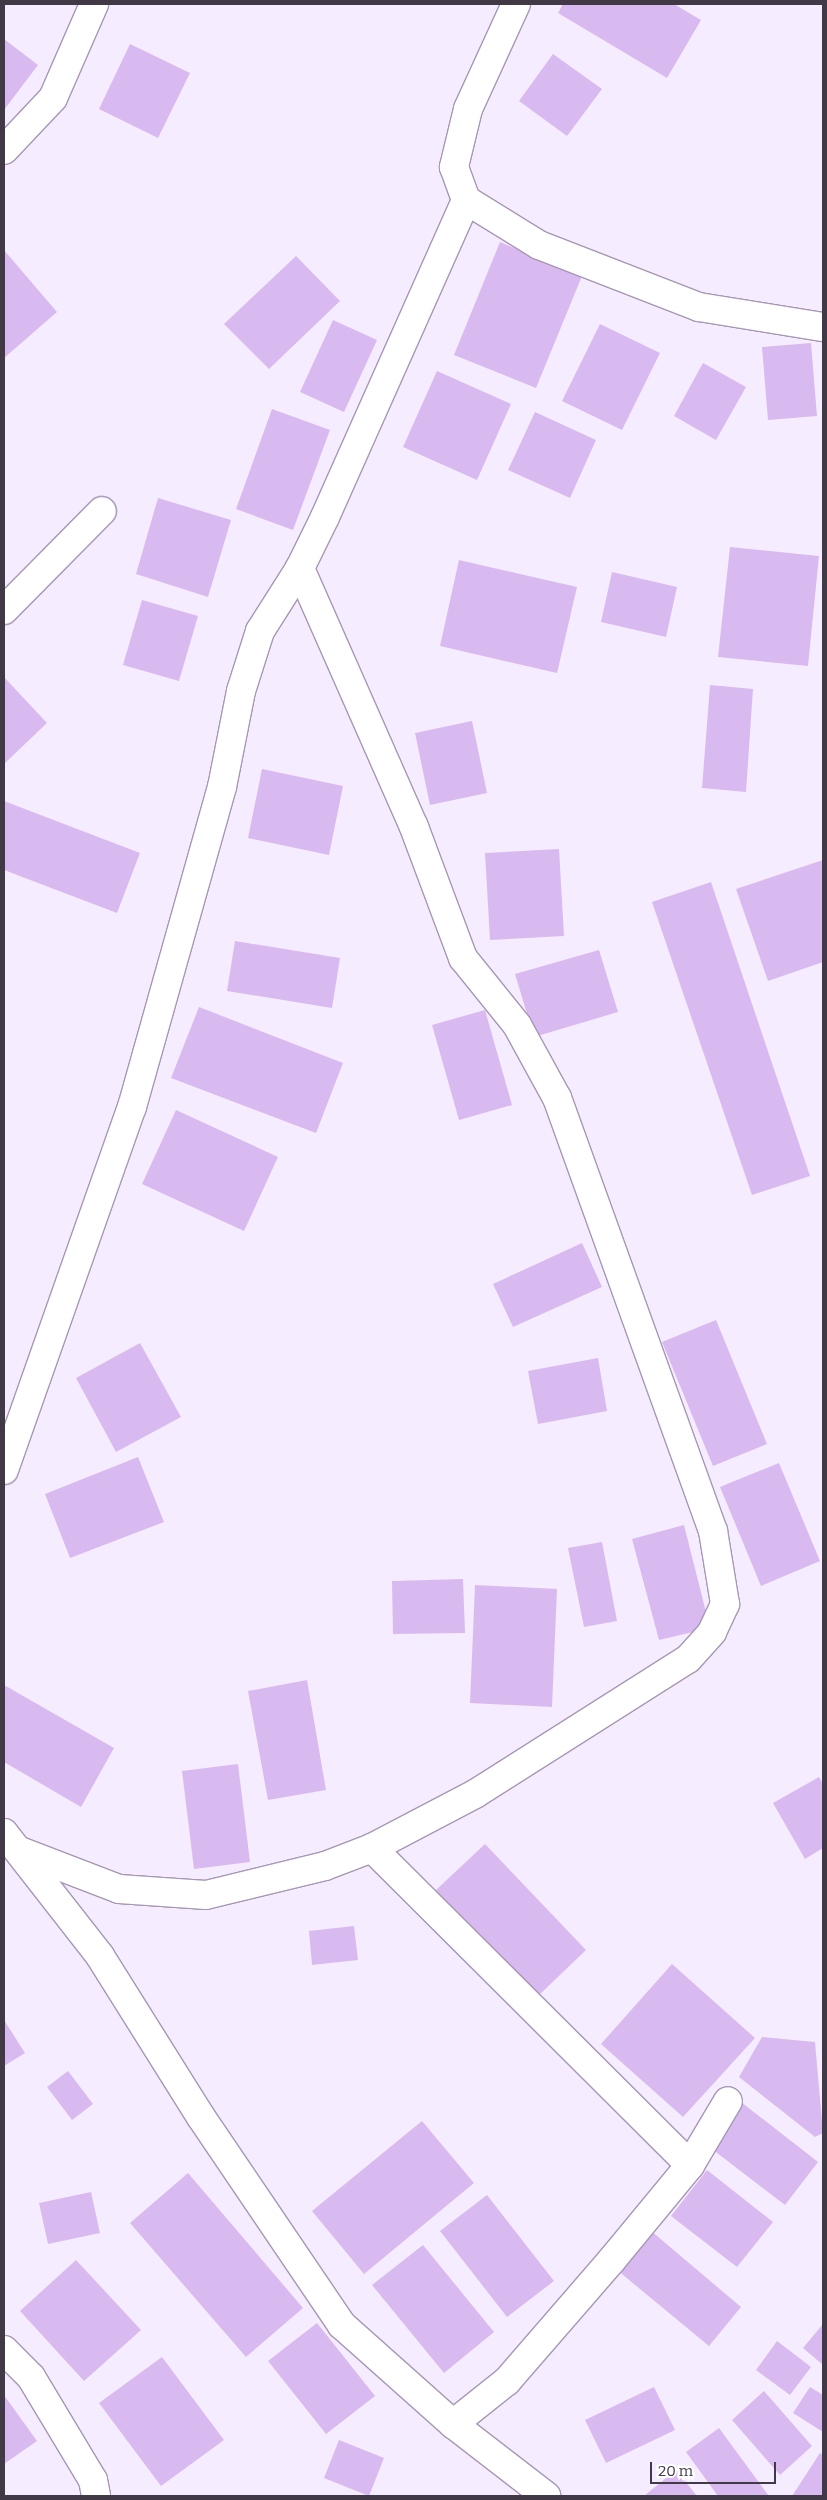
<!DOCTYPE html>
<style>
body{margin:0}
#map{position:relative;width:827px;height:2500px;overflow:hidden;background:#f6ecff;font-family:Bitter,serif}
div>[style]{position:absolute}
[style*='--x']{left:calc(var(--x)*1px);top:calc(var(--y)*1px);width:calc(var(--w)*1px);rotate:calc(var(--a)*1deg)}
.building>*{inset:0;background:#d9baf0}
.roads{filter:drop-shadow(1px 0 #a797b4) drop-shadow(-1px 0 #a797b4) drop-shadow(0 1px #a797b4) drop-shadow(0 -1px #a797b4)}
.minor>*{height:28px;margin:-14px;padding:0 14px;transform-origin:14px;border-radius:14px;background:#fff}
span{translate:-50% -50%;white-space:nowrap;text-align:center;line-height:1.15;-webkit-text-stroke:5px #fff;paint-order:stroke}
.frame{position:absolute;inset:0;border:5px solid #413a46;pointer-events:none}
.scale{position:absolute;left:650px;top:2462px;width:126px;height:22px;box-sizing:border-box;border:2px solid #413a46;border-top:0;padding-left:6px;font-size:15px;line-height:18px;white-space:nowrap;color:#413a46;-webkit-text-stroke:4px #fff;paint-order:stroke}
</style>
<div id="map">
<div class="building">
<div style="clip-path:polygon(563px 4px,674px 4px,701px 20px,667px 78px,558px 13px)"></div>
<div style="clip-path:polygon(4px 39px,38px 65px,4px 110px)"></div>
<div style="clip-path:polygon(130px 44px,190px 73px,158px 138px,99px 109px)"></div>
<div style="clip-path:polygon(553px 54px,602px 89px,567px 136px,519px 101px)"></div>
<div style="clip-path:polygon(500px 242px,582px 276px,536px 388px,454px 355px)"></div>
<div style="clip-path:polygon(4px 250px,57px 312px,4px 358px)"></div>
<div style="clip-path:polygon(296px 256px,340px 301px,269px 369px,224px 324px)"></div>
<div style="clip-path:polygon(333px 320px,377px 340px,344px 412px,300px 392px)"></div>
<div style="clip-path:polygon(600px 324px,660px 353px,622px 430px,562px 401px)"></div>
<div style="clip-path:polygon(811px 343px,817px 416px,768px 420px,762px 347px)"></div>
<div style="clip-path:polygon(703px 363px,746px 387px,716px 440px,674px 416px)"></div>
<div style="clip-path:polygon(437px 371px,511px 404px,477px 480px,403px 447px)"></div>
<div style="clip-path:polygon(272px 409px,330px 430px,293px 530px,236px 509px)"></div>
<div style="clip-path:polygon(535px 412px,596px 440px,570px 498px,508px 470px)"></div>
<div style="clip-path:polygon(158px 498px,231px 520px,208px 597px,136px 574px)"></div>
<div style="clip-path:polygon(730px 547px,819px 556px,808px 666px,718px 657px)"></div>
<div style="clip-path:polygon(459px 560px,577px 587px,557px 673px,440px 646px)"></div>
<div style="clip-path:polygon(612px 572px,677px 587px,666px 637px,601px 622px)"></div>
<div style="clip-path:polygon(142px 600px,198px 616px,179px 681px,123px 665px)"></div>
<div style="clip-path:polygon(4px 677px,47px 723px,4px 764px)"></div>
<div style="clip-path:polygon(710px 685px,753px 689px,746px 792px,702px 788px)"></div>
<div style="clip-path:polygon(472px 721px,487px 793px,430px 805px,415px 733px)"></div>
<div style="clip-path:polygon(262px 769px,343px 786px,329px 855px,248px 838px)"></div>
<div style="clip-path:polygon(4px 801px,140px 853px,117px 913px,4px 870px)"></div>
<div style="clip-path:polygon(559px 849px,564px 936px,490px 940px,485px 853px)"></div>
<div style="clip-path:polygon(823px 860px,823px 962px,768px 981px,736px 889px)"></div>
<div style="clip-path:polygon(711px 882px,810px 1176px,752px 1195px,652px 902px)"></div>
<div style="clip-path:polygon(235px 941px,340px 958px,332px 1008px,227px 991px)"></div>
<div style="clip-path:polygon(599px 950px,618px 1012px,534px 1037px,515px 974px)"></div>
<div style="clip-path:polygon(199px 1007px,343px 1063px,316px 1133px,171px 1078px)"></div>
<div style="clip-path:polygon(485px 1010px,512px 1105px,459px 1120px,432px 1025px)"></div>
<div style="clip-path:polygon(176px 1110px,278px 1157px,244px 1231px,142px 1184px)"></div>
<div style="clip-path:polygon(582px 1243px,602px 1287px,513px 1327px,493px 1284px)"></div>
<div style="clip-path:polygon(716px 1320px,767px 1444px,713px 1466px,662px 1342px)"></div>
<div style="clip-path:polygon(140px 1343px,181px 1417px,116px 1452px,76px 1378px)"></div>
<div style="clip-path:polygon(598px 1358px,607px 1411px,538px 1424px,528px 1371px)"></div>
<div style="clip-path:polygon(138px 1457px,164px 1522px,70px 1558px,45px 1494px)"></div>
<div style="clip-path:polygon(779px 1463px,820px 1561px,761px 1586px,720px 1487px)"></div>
<div style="clip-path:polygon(684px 1525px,710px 1628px,659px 1640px,632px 1539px)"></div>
<div style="clip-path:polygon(602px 1542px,617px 1621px,584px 1627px,568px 1548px)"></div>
<div style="clip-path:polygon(463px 1579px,465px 1633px,393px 1634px,392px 1581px)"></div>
<div style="clip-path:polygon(475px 1585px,557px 1589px,552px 1707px,470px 1703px)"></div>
<div style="clip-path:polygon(307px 1680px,326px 1790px,268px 1800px,248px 1691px)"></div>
<div style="clip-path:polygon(4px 1685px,114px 1748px,81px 1807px,4px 1762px)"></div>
<div style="clip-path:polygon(238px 1764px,250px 1862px,194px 1869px,182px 1771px)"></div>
<div style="clip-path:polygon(819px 1777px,823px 1784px,823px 1848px,805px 1859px,773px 1803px)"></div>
<div style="clip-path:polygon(485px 1844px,586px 1950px,537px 1997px,435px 1891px)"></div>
<div style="clip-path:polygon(354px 1926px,358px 1960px,312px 1965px,309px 1931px)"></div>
<div style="clip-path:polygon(672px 1964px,755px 2038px,683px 2117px,601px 2044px)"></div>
<div style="clip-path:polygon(4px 2020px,25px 2053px,4px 2066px)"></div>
<div style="clip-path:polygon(762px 2037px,815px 2042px,823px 2133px,815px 2137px,739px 2077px)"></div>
<div style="clip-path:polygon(68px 2071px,93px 2104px,72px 2120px,47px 2087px)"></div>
<div style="clip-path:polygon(741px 2102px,818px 2162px,785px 2205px,708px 2146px)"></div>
<div style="clip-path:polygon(422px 2121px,474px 2183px,364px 2274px,312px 2211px)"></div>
<div style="clip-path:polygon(707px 2170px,773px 2222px,737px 2267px,671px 2216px)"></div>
<div style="clip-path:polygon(188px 2173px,303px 2308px,246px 2357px,130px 2223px)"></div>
<div style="clip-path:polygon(91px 2192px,100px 2233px,48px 2244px,39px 2203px)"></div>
<div style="clip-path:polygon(487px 2195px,554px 2281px,507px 2317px,440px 2231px)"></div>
<div style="clip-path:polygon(650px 2230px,741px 2307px,709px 2346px,617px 2270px)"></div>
<div style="clip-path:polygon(423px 2245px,494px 2332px,444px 2373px,372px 2285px)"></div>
<div style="clip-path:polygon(76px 2260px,141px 2330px,84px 2381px,20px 2311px)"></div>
<div style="clip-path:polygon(317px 2323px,375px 2396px,326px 2434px,268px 2361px)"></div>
<div style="clip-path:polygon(823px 2324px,823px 2365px,803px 2348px)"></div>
<div style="clip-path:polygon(777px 2341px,811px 2367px,790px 2395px,756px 2370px)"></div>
<div style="clip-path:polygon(162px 2357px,224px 2440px,161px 2486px,99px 2403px)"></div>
<div style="clip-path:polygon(654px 2387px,675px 2430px,606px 2463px,585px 2420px)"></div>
<div style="clip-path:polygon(810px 2387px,823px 2395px,823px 2432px,793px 2413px)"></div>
<div style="clip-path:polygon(764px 2391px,812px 2446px,780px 2475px,732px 2420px)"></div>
<div style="clip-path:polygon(4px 2395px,37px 2441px,4px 2464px)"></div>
<div style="clip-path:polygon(719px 2428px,769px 2496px,718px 2496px,686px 2452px)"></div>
<div style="clip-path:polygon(339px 2440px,384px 2458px,369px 2496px,324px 2478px)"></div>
<div style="clip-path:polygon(820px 2453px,823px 2455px,823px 2496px,792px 2496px)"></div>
<div style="clip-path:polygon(676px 2470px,697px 2496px,644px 2496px)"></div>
</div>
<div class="roads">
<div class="minor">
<div style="--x:516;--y:4;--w:115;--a:114.6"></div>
<div style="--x:468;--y:109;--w:60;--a:103.6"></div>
<div style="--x:454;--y:167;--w:35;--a:70"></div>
<div style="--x:466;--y:200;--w:86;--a:31.7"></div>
<div style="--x:539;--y:245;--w:172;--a:21.2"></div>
<div style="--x:699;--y:307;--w:126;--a:9.2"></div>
<div style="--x:4;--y:150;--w:71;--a:-46.7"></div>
<div style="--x:53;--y:98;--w:103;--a:-66.4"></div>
<div style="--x:4;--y:610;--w:139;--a:-45.3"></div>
<div style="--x:4;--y:1470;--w:385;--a:-70.6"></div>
<div style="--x:132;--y:1107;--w:332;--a:-74.3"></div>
<div style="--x:222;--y:787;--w:98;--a:-78.8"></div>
<div style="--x:241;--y:691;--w:63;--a:-72.4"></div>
<div style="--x:260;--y:631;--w:75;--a:-57.6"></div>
<div style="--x:300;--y:568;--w:57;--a:-63.9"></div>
<div style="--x:325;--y:517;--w:347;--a:-66"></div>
<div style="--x:4;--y:1833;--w:156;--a:52"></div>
<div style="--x:100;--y:1956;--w:190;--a:57.9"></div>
<div style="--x:201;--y:2117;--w:251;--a:55.9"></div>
<div style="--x:342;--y:2325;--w:149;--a:41.7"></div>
<div style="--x:453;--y:2424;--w:118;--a:37.7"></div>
<div style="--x:372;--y:1848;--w:449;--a:44.9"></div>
<div style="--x:20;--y:1851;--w:106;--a:21"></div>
<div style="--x:119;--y:1889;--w:87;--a:3.9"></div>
<div style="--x:206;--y:1895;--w:122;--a:-13.7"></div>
<div style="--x:325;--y:1866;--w:50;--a:-21"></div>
<div style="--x:372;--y:1848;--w:116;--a:-27.7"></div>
<div style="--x:475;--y:1794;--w:252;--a:-32.4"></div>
<div style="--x:688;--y:1659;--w:36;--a:-48"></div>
<div style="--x:712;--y:1632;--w:31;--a:-65"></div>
<div style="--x:725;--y:1604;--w:74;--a:-99.3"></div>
<div style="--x:713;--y:1531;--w:460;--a:-109.8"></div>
<div style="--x:557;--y:1098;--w:83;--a:-118.7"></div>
<div style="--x:517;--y:1025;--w:86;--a:-128.9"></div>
<div style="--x:463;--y:958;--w:140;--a:-110.5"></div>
<div style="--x:414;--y:827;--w:283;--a:-113.8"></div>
<div style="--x:4;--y:2350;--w:38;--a:45"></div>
<div style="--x:31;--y:2377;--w:120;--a:59"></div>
<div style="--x:93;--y:2480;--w:16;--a:79"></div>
<div style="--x:453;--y:2424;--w:69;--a:-38.5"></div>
<div style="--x:507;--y:2381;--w:159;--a:-49.1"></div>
<div style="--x:611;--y:2261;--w:124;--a:-50.5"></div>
<div style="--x:690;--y:2165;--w:74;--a:-59.3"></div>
</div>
</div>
<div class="frame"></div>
<div class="scale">20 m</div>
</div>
